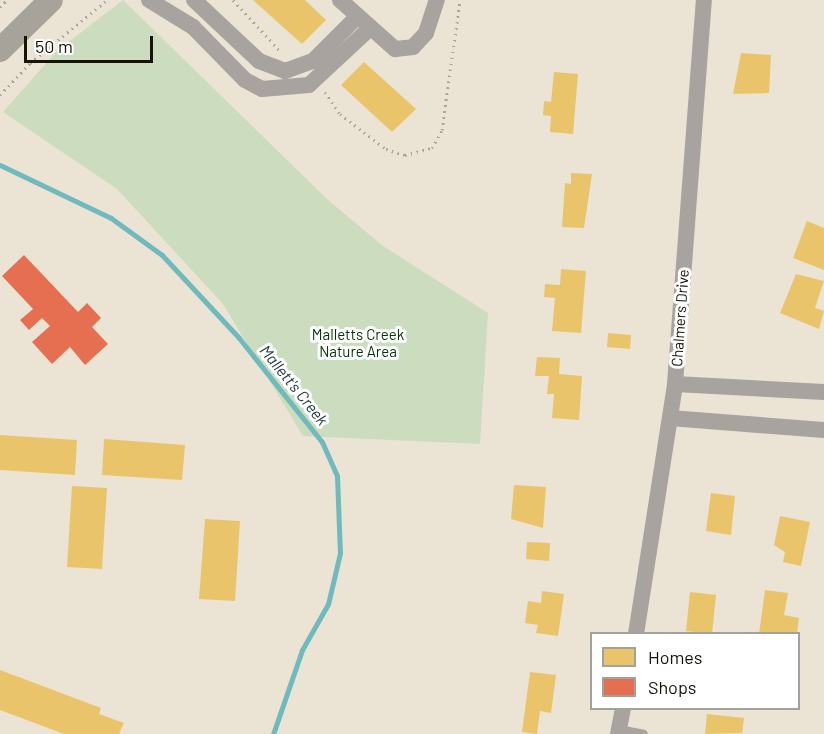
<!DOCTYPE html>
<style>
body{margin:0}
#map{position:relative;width:824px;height:734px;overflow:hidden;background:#ebe4d4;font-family:Barlow,sans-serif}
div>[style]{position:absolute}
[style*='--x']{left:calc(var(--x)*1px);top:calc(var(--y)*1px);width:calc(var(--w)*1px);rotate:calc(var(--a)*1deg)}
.green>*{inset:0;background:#cbddbe}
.homes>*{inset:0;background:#e9c46a}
.shops>*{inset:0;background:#e76f51}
.stream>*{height:5px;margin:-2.5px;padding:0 2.5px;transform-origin:2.5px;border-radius:2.5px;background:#70b9bc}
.path>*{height:3px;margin-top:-1.5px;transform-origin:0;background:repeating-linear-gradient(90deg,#aaa59e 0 1.5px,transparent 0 6px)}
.lane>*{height:8px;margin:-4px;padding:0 4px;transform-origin:4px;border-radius:4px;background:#a8a39e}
.street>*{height:16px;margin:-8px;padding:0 8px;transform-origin:8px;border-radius:8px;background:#a8a39e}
.secondary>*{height:24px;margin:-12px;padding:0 12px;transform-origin:12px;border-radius:12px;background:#a7a39b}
span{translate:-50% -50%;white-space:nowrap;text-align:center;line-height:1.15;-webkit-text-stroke:6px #fff;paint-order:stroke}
.street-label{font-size:15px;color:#171308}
.park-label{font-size:15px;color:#053505}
.water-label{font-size:16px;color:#233b3d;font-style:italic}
.legend{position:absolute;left:590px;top:632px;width:210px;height:78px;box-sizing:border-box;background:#fff;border:2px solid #a2a19c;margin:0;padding:8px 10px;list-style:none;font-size:18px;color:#171308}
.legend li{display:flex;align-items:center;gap:12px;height:30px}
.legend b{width:30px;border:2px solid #a2a19c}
.scale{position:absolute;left:24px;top:36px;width:129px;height:27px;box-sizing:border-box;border:3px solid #171308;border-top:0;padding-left:8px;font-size:18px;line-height:21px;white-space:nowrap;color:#171308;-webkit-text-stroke:4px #fff;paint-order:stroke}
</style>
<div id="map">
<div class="green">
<div style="clip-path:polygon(123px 0,328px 200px,383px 246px,488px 313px,480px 444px,303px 436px,223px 304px,117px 189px,3px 112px,57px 51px)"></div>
</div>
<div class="homes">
<div style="clip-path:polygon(253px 0,305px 0,326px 20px,302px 44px)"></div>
<div style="clip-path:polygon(741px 53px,771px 55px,769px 93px,733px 94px)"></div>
<div style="clip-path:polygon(364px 62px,416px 109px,392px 132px,341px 85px)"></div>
<div style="clip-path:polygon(554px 72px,578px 74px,573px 134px,550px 132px,551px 116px,543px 115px,544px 101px,551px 102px)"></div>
<div style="clip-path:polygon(571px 173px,592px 174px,584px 228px,562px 227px,565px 183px,571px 184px)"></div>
<div style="clip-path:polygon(807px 221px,824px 228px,824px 270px,793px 258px)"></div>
<div style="clip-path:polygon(561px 269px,586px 271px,581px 333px,552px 331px,555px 298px,544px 297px,545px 284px,560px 285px)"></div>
<div style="clip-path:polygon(796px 274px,824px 281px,815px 308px,824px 311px,819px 329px,780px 313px)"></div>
<div style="clip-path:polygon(608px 333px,631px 335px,630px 349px,607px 347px)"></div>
<div style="clip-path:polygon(537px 357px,560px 358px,559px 374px,582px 376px,579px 420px,552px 418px,554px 394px,547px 394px,549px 376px,535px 376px)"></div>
<div style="clip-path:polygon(0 435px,77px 440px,75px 475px,0 470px)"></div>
<div style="clip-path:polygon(104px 439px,185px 445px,182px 480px,102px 475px)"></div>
<div style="clip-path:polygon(514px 485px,546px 487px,543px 528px,511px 519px)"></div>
<div style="clip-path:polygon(72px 486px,107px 488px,102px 569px,67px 567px)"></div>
<div style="clip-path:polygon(711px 493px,735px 496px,731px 535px,706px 531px)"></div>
<div style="clip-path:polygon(780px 516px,810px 522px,801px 566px,783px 562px,785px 552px,774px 545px)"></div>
<div style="clip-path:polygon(205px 519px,240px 521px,235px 601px,199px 599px)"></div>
<div style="clip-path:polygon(527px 542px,550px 543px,549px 561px,526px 559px)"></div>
<div style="clip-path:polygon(765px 590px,788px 593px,784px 615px,799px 618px,797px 634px,759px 634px)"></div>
<div style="clip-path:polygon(542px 591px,564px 594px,558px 636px,536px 633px,538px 625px,525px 623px,528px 601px,541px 603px)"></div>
<div style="clip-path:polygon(690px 592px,716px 595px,712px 634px,686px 631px)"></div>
<div style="clip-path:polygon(0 670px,101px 708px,99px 714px,124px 723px,119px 734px,64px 734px,0 710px)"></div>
<div style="clip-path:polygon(530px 672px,556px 675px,551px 713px,540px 711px,537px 734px,522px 732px)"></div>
<div style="clip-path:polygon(707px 714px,744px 718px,742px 733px,705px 734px)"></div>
</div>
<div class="shops">
<div style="clip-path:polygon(24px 255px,78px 312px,87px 303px,101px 318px,92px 327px,108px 344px,85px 365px,70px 347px,52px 364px,32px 342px,50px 326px,42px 318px,29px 330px,20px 320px,33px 309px,2px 276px)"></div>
</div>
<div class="stream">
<div style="--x:0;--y:165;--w:123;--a:25.5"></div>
<div style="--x:111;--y:218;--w:63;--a:36"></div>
<div style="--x:162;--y:255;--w:113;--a:47.1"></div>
<div style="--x:239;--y:338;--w:133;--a:51.4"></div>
<div style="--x:322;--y:442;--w:37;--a:66"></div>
<div style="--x:337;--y:476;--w:77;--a:87.8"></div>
<div style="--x:340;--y:553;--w:52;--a:103.2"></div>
<div style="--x:328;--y:604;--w:53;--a:119.5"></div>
<div style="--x:302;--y:650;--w:89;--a:109"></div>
</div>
<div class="path">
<div style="--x:233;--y:0;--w:68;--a:47.4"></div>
<div style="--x:0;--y:7;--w:10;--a:-45"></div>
<div style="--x:325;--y:92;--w:27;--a:56"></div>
<div style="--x:340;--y:114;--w:58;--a:37.3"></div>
<div style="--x:386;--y:149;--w:20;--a:18"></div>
<div style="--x:405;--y:155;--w:28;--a:-15"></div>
<div style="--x:432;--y:148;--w:21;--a:-61"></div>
<div style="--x:442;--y:130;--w:131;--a:-82.1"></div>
<div style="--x:0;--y:95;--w:44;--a:-46.8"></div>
<div style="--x:30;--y:63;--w:99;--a:-39.3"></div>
</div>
<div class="lane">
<div style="--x:619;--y:729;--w:25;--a:11"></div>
</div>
<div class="street">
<div style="--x:149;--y:0;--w:52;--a:31.5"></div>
<div style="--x:193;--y:27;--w:74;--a:45.5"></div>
<div style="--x:245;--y:80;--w:19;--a:28"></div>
<div style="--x:262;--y:89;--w:47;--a:-4.9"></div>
<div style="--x:309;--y:85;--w:82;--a:-43"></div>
<div style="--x:194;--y:0;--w:89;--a:43.2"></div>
<div style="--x:259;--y:61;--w:28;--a:21"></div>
<div style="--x:285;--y:71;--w:30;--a:-20"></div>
<div style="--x:313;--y:61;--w:62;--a:-45"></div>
<div style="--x:340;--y:0;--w:74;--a:41.7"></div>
<div style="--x:395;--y:49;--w:18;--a:-6"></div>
<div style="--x:413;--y:47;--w:19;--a:-47"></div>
<div style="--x:426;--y:33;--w:35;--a:-72"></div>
<div style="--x:675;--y:384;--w:149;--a:3.1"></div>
<div style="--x:670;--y:418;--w:154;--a:4.5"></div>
<div style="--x:636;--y:634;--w:253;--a:-81.1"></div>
<div style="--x:675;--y:384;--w:385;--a:-85.7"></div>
<div style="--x:618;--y:734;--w:26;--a:-79"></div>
</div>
<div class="secondary">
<div style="--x:0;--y:50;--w:71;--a:-44.4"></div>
</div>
<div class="street-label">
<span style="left:680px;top:318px;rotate:-86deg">Chalmers Drive</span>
</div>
<div class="park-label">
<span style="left:358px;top:343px">Malletts Creek<br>Nature Area</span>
</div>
<div class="water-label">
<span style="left:294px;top:385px;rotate:51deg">Mallett's Creek</span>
</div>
<ul class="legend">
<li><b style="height:16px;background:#e9c46a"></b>Homes</li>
<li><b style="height:16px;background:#e76f51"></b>Shops</li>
</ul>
<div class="scale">50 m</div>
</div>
